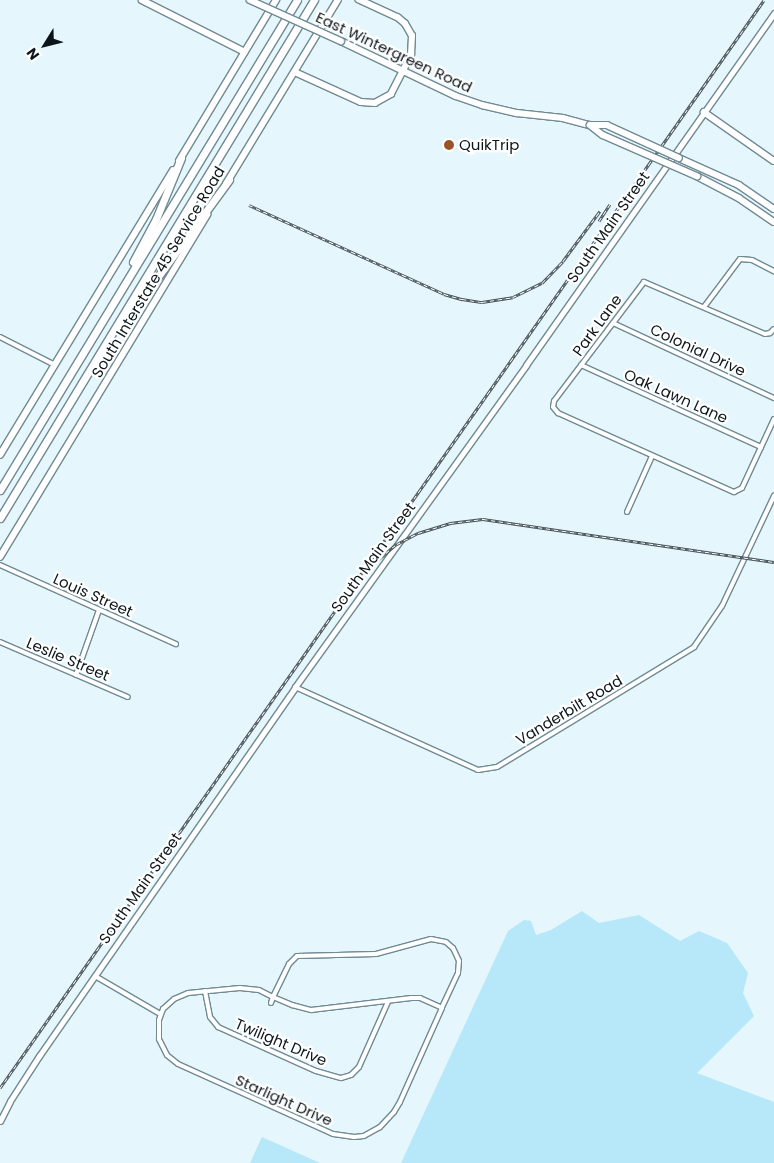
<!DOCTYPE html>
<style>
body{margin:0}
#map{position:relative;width:774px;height:1163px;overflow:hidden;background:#e5f6fc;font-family:Poppins,sans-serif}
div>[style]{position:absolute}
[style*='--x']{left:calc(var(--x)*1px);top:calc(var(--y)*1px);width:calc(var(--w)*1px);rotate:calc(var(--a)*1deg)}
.green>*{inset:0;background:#b7e8fa}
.roads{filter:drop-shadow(1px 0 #708a94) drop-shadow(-1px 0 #708a94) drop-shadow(0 1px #708a94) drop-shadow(0 -1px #708a94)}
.minor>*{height:4px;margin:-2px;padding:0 2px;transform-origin:2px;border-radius:2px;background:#fff}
.tertiary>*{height:5px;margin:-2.5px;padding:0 2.5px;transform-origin:2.5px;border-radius:2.5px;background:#fff}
.secondary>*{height:5.5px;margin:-2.75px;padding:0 2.75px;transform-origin:2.75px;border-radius:2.75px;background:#fff}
.motorway>*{height:7px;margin:-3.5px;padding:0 3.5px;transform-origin:3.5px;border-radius:3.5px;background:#fff}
.rail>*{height:3px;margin-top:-1.5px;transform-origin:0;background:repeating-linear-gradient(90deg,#fff 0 4px,#465156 0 8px);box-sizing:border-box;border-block:1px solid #465156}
.bridges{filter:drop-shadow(1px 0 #708a94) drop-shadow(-1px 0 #708a94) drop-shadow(0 1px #708a94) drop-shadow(0 -1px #708a94)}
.secondary-bridge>*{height:5.5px;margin:-2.75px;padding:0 2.75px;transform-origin:2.75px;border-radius:2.75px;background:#fff}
.dots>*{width:14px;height:14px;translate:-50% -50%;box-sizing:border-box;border:2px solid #fff;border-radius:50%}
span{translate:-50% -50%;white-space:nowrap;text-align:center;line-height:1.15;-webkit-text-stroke:4.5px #fff;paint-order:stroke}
.street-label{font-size:15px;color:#0c161a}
.poi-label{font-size:15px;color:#0c161a}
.left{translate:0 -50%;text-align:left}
.north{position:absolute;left:20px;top:20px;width:50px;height:50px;-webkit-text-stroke:4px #fff;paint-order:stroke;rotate:234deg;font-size:14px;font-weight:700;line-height:20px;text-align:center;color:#0c161a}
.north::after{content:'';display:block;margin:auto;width:18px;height:22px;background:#0c161a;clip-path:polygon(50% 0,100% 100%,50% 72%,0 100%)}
</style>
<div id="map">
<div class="green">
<div style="clip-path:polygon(582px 911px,599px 923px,639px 915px,680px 941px,699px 931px,727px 943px,748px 973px,743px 993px,754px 1016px,697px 1073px,774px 1102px,774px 1163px,401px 1163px,508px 931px,524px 920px,531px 921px,536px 935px,551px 930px)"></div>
<div style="clip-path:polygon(262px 1137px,320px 1163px,250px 1163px)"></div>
</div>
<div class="roads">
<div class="minor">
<div style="--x:704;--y:307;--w:60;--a:-53.1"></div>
<div style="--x:740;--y:259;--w:12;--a:5"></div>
<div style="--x:752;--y:260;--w:25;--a:27"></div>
<div style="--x:613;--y:323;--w:178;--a:25"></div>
<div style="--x:774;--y:329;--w:6;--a:135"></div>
<div style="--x:770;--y:333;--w:5;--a:169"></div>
<div style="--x:765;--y:334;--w:132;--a:-156.7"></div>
<div style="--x:644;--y:282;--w:149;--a:127.1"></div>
<div style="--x:554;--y:401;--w:6;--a:99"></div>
<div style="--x:553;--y:407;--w:8;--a:50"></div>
<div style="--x:558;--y:413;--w:193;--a:24.2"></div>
<div style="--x:734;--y:492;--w:9;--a:-27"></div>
<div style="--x:742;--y:488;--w:76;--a:-65.1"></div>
<div style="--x:0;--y:337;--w:62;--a:27"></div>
<div style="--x:581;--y:365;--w:198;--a:24.5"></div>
<div style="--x:627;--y:512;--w:61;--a:-65.9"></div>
<div style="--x:0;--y:565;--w:193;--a:24.2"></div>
<div style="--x:0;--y:642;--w:139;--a:23.3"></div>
<div style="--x:76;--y:675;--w:69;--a:-70.5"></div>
<div style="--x:295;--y:687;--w:201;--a:24.4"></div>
<div style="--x:478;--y:770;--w:19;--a:-9"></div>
<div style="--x:497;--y:767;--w:231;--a:-31.3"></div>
<div style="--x:694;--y:647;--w:50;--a:-55.7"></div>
<div style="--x:722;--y:606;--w:122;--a:-64.7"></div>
<div style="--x:95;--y:976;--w:75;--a:30.3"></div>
<div style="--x:205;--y:991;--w:26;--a:79"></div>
<div style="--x:210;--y:1017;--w:13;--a:51"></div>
<div style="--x:218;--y:1027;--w:107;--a:24.2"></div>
<div style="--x:316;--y:1071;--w:26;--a:16"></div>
<div style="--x:341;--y:1078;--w:10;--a:-17"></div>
<div style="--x:351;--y:1075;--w:11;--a:-45"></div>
<div style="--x:359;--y:1067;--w:71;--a:-66"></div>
<div style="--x:271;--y:1003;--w:6;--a:-72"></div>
<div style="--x:273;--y:997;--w:37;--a:-64"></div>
<div style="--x:289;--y:964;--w:11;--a:-45"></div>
<div style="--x:297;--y:956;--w:79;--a:-1.5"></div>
<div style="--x:376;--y:954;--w:57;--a:-15.3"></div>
<div style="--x:431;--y:939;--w:15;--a:11"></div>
<div style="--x:446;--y:942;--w:9;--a:41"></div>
<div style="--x:453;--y:948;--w:14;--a:65"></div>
<div style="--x:459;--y:961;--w:12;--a:95"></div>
<div style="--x:458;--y:973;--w:38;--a:115"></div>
<div style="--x:442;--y:1008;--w:103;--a:114.1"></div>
<div style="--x:400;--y:1102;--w:12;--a:121"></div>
<div style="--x:394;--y:1112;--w:21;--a:133"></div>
<div style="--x:380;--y:1127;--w:18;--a:151"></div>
<div style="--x:364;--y:1136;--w:10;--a:174"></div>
<div style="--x:354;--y:1137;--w:21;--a:-172"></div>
<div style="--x:333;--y:1134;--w:170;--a:-155.7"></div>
<div style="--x:178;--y:1064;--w:14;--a:-141"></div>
<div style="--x:167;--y:1055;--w:18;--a:-117"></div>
<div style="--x:159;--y:1039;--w:19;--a:-90"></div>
<div style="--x:159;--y:1020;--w:12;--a:-70"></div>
<div style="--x:163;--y:1009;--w:15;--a:-42"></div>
<div style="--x:174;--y:999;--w:15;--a:-23"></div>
<div style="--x:188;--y:993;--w:52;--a:-5.5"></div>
<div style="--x:240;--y:988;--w:19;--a:6"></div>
<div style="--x:259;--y:990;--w:16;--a:27"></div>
<div style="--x:273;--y:997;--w:21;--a:23"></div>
<div style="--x:292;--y:1005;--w:20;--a:15"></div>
<div style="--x:311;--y:1010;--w:101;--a:-6.8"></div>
<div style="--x:411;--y:998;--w:9;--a:0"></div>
<div style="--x:420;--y:998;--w:24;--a:24"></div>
</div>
<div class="tertiary">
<div style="--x:0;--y:1121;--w:22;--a:-63"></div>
<div style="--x:10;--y:1101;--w:54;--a:-57.2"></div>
<div style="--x:39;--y:1056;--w:449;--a:-55.2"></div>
<div style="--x:295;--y:687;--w:396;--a:-54.3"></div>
<div style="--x:526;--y:365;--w:431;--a:-54.8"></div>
</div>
<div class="secondary">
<div style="--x:142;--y:0;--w:115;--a:26.8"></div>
<div style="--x:341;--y:41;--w:127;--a:25.6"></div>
<div style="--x:456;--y:96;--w:28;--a:19"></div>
<div style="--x:482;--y:105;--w:36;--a:13"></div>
<div style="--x:517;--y:113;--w:46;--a:6.2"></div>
<div style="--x:563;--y:118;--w:28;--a:15"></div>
<div style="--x:295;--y:72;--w:72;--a:24.4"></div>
<div style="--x:361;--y:102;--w:14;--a:4"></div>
<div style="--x:375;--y:103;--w:18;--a:-29"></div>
<div style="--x:391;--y:94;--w:44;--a:-62.9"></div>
<div style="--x:411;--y:55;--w:19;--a:-87"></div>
<div style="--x:412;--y:36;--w:14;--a:-120"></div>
<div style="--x:405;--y:24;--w:9;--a:-139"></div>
<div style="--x:398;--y:18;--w:43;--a:-155.2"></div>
<div style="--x:704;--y:112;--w:85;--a:35"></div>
<div style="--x:679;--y:158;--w:66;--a:24.2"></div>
<div style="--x:739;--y:185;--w:42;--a:34.4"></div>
<div style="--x:179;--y:161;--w:188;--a:-58.9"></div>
<div style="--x:697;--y:176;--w:47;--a:27.6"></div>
<div style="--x:739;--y:198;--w:42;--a:34.4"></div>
<div style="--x:226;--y:184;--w:215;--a:-58.7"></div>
<div style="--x:0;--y:455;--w:333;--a:-58.7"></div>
<div style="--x:0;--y:557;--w:400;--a:-58.8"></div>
</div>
<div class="motorway">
<div style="--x:133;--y:262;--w:49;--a:-61.9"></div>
<div style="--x:156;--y:219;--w:66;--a:-67.7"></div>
<div style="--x:120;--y:321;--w:10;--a:-29"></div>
<div style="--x:129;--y:316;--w:169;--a:-53.7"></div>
<div style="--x:0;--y:490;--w:573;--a:-58.78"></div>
<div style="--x:0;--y:518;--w:606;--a:-58.78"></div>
</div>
</div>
<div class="rail">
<div style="--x:249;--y:205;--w:214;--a:24.5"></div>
<div style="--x:444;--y:294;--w:19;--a:16"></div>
<div style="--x:462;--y:299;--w:20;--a:9"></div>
<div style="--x:482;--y:302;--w:31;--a:-9"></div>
<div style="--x:513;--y:297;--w:32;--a:-26"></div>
<div style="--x:542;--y:283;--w:30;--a:-46"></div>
<div style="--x:563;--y:261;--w:62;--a:-53.5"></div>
<div style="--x:599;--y:221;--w:20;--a:-57"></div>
<div style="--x:374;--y:563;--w:30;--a:-40"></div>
<div style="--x:397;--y:544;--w:24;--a:-28"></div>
<div style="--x:418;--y:533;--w:34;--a:-17"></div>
<div style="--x:450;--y:523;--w:33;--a:-7"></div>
<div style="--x:483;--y:519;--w:294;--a:8.4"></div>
<div style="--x:0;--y:1088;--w:1329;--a:-54.92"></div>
</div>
<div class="bridges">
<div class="secondary-bridge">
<div style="--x:250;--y:0;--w:100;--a:24.3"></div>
<div style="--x:590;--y:125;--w:16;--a:38"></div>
<div style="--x:603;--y:135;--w:103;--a:23.6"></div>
<div style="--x:591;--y:125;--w:16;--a:0"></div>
<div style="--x:607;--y:125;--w:79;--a:24.6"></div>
</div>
</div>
<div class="dots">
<div style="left:449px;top:145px;background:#995527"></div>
</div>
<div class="street-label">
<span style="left:394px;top:52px;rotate:25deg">East Wintergreen Road</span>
<span style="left:608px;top:227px;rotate:-55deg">South Main Street</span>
<span style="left:158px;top:272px;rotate:-59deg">South Interstate 45 Service Road</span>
<span style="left:597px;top:325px;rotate:-54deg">Park Lane</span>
<span style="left:698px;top:350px;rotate:25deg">Colonial Drive</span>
<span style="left:676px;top:396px;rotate:24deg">Oak Lawn Lane</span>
<span style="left:373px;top:557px;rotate:-54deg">South Main Street</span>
<span style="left:93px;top:595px;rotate:24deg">Louis Street</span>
<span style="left:68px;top:659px;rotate:23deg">Leslie Street</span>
<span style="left:569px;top:710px;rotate:-31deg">Vanderbilt Road</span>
<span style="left:140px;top:888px;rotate:-55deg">South Main Street</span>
<span style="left:281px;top:1042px;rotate:23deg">Twilight Drive</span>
<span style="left:284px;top:1100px;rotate:24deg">Starlight Drive</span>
</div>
<div class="poi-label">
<span class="left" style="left:459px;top:145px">QuikTrip</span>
</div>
<div class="north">N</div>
</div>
